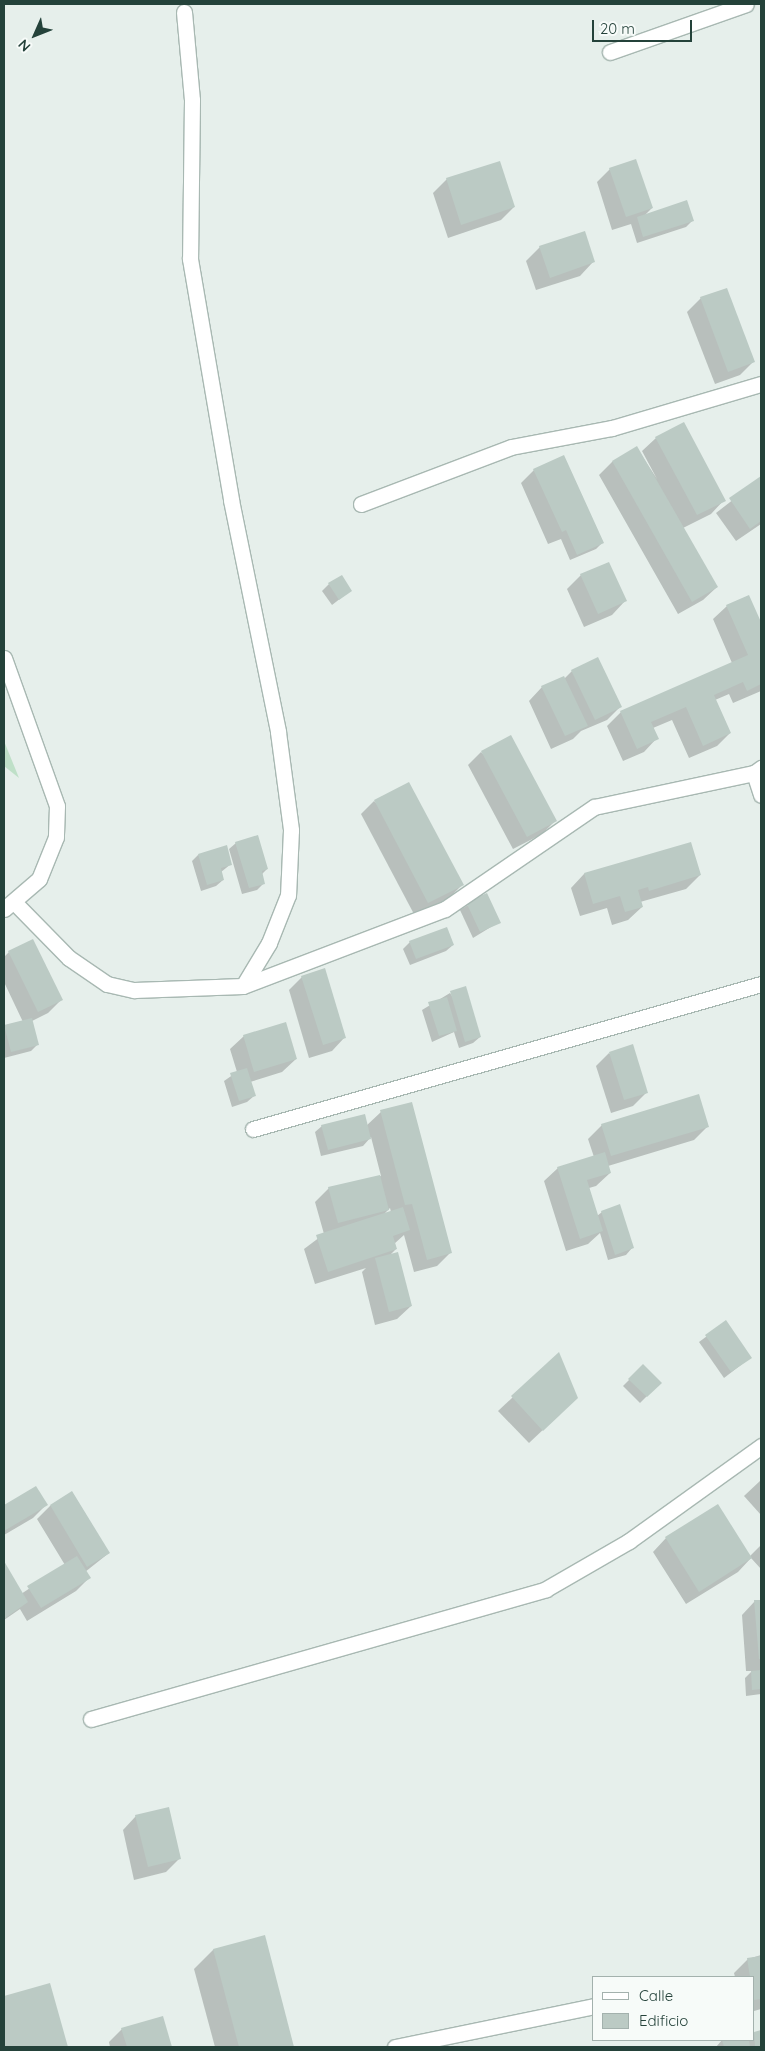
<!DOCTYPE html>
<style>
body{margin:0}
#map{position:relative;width:765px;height:2051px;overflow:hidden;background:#e6efeb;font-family:Quicksand,sans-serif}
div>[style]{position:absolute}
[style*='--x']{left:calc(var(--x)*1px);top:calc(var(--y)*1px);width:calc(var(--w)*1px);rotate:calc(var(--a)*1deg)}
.green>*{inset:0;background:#bfe0c8}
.shadow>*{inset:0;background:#0003}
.building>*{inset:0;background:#bbcac4}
.roads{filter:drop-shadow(1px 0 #a8b8b2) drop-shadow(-1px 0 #a8b8b2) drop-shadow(0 1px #a8b8b2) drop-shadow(0 -1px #a8b8b2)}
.street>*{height:15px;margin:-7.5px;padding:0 7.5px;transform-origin:7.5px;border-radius:7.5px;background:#fff}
span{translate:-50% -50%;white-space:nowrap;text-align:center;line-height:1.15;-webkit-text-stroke:4px #f7fbf9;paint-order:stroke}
.frame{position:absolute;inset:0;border:5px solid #24423a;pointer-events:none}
.legend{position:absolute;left:592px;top:1976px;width:162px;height:65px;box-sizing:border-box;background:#f7fbf9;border:1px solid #a3b1ad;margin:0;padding:6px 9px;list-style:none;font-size:15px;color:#24423a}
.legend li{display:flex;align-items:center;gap:10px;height:25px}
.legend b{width:25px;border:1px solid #a3b1ad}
.north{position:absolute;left:10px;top:10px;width:50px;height:50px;-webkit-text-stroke:4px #f7fbf9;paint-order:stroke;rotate:226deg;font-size:14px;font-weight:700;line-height:20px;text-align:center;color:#24423a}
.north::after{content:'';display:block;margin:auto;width:18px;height:22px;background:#24423a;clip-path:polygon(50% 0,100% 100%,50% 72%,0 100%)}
.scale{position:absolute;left:592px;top:20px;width:100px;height:22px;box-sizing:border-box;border:2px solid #24423a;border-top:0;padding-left:6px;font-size:15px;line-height:18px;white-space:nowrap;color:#24423a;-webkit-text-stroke:4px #f7fbf9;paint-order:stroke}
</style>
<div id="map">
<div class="green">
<div style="clip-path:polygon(4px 741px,19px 778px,4px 766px)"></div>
</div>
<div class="shadow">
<div style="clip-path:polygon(610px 169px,652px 208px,644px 216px,693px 220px,686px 227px,637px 243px,631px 224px,612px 230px,597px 182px)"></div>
<div style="clip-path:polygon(447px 179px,514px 207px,501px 220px,448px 238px,433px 193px)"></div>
<div style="clip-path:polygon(540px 247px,593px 262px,580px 276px,536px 290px,526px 261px)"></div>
<div style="clip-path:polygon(701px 298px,753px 362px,740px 375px,715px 384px,687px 312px)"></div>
<div style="clip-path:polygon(656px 438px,724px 500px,711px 514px,683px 528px,717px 587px,703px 600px,678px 614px,599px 475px,612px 462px,637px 448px,657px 479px,642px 451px)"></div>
<div style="clip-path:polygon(534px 470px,602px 543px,596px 549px,570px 560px,561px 539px,548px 544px,521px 483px)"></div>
<div style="clip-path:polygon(761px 478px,761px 524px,736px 541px,716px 513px)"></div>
<div style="clip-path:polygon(608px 563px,625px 601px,612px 615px,584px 627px,567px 589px,581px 575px)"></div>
<div style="clip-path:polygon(329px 584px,350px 591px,332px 605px,322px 591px)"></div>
<div style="clip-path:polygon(748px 596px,761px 625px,761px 691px,733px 703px,729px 694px,715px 700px,730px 733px,717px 746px,689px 758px,672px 720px,653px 728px,657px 738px,644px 752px,623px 761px,607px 726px,621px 712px,732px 663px,713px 619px,727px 606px)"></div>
<div style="clip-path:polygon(572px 671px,620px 707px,607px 720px,581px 731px,573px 739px,551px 749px,529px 701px,542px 687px,564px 679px)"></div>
<div style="clip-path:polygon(481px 752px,556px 820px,542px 834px,513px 849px,468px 765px)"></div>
<div style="clip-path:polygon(374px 801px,462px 885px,449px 898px,415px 916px,361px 814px)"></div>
<div style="clip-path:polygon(236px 843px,267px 869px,261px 875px,264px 883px,257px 890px,242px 894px,229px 849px)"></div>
<div style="clip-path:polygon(690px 844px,700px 875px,686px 889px,640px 902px,642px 907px,628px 920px,612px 925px,607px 908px,580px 916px,571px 888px,584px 874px)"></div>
<div style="clip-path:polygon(198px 855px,231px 864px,221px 872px,223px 880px,216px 886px,201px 891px,192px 861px)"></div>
<div style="clip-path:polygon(486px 894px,499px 922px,473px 938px,460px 910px)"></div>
<div style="clip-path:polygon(410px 942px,453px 945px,446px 951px,410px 965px,403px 949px)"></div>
<div style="clip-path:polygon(9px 952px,61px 1000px,48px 1013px,32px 1021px,37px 1045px,31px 1051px,4px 1058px,4px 1027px,23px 1022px,4px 982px,4px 957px)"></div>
<div style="clip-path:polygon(302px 977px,345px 1037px,332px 1051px,309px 1058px,289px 990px)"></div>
<div style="clip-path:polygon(450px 993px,480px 1037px,473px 1043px,459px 1048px,454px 1032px,432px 1042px,422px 1010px)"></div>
<div style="clip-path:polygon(244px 1036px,296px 1059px,282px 1072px,250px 1082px,254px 1096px,247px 1102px,232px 1107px,224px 1081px,237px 1072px,230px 1049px)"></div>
<div style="clip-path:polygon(609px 1053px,647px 1092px,633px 1106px,611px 1113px,596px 1066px)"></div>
<div style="clip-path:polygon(evenodd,381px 1112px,450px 1253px,437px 1266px,414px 1272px,404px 1235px,394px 1244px,396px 1249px,390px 1255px,411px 1306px,397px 1319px,375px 1325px,362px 1272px,366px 1268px,315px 1284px,304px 1249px,324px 1234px,315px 1202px,329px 1188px,381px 1176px,371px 1137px,363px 1146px,321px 1156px,315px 1132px,322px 1126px,366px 1126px,381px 1112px,390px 1208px,391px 1212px,383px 1215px,390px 1208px)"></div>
<div style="clip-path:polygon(602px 1125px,708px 1126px,694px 1140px,608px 1166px,610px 1173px,596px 1186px,589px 1188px,597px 1216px,602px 1212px,632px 1248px,626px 1255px,608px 1260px,600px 1233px,588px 1244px,566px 1251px,544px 1181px,558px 1168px,594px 1157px,588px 1139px)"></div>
<div style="clip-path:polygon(726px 1322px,750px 1358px,724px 1378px,699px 1342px)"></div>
<div style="clip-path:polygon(559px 1354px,563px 1411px,529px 1443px,498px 1411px)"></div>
<div style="clip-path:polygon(643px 1366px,660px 1383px,640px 1403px,623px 1386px)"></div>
<div style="clip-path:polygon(761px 1480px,761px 1515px,744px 1496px)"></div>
<div style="clip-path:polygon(36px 1488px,46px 1505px,33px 1518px,4px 1535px,4px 1507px)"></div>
<div style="clip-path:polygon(72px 1492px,109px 1553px,85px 1572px,89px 1578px,76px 1591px,27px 1621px,20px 1609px,4px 1620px,4px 1563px,21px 1594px,65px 1565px,37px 1519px,50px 1506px)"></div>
<div style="clip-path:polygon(666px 1538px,750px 1556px,761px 1545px,761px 1569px,751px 1558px,738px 1572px,686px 1604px,653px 1552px)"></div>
<div style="clip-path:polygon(755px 1601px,761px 1601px,761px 1694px,746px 1696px,745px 1678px,752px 1671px,746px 1671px,742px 1615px)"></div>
<div style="clip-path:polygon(136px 1816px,179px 1859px,166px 1872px,134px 1880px,123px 1830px)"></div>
<div style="clip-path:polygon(264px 1937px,292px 2047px,215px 2047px,194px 1969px,213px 1950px)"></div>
<div style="clip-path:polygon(761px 1955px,761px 2009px,754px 2011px,754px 1977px,735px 1977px,734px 1973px,748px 1959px)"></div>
<div style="clip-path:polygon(50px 1985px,66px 2047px,4px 2047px,4px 1997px)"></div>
<div style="clip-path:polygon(162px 2017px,171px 2047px,110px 2047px,109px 2042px,122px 2029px)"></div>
<div style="clip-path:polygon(761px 2032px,761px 2047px,716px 2047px,722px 2040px,754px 2040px,754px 2033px)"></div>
</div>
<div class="building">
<div style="clip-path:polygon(636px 159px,653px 208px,626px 217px,609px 168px)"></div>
<div style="clip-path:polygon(500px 161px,515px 207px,461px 225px,446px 178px)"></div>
<div style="clip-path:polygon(687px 200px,694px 221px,643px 237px,637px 217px)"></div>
<div style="clip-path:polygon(585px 231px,595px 262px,550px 278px,539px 246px)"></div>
<div style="clip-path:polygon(727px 288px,755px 362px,728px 372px,700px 297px)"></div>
<div style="clip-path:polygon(684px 422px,726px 501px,697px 515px,655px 437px)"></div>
<div style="clip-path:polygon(637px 446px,718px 587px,692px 602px,612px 461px)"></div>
<div style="clip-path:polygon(564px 455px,604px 543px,577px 555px,566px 530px,562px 532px,533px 469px)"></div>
<div style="clip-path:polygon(761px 476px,761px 521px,750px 529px,729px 498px)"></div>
<div style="clip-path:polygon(609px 562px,627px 601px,598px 614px,580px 574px)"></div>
<div style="clip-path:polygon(342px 575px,352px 591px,339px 600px,328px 583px)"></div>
<div style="clip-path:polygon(749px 595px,761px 622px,761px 684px,747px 691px,743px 682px,714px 695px,731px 733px,703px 746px,686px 707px,651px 722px,659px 739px,637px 749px,620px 711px,748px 655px,726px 605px)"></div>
<div style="clip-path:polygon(598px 657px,622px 707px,595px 720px,571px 670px)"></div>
<div style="clip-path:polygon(564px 676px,588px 726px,565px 736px,541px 686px)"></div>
<div style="clip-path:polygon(511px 735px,557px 821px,527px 837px,481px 751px)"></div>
<div style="clip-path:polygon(409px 782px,464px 885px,428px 903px,374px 800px)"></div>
<div style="clip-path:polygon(258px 835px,268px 869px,262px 871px,265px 884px,249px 888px,235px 842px)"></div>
<div style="clip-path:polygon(691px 842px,701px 875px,649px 891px,648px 887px,638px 890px,643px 907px,625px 912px,620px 896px,593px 904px,584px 873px)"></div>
<div style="clip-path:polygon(227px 845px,232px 865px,221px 868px,224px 880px,207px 885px,198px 854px)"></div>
<div style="clip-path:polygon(487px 893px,501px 923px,480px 932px,466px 902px)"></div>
<div style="clip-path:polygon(447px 927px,454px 945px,416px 959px,409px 941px)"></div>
<div style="clip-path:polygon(33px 939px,63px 1000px,38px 1012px,8px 951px)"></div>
<div style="clip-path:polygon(325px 968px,346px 1038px,323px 1045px,301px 976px)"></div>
<div style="clip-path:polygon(466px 986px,481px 1037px,465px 1042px,450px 991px)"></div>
<div style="clip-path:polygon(447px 997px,457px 1031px,439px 1036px,428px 1002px)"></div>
<div style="clip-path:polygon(32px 1018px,39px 1045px,11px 1052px,4px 1025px)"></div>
<div style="clip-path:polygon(286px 1022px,297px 1059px,254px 1072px,243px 1035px)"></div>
<div style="clip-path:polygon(633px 1044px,648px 1093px,624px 1100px,609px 1052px)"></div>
<div style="clip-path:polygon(247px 1068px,256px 1096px,239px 1101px,230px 1073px)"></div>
<div style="clip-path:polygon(699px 1094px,709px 1127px,611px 1156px,601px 1124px)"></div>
<div style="clip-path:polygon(412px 1102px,452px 1253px,427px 1260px,412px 1204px,405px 1205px,380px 1110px)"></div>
<div style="clip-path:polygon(365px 1114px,371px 1139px,328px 1150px,321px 1125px)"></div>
<div style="clip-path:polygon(605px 1152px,611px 1173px,587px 1180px,603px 1231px,580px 1239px,557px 1167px)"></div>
<div style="clip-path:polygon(380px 1175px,389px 1210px,338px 1223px,328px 1187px)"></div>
<div style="clip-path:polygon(620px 1204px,634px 1248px,615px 1255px,601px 1211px)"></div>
<div style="clip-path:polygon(403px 1207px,410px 1230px,393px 1236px,397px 1249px,328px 1272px,316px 1235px)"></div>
<div style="clip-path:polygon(398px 1252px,412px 1306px,389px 1312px,375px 1258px)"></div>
<div style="clip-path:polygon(726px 1320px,752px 1358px,731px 1372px,705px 1335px)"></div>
<div style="clip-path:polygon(559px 1352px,578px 1398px,543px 1431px,511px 1396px)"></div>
<div style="clip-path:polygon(643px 1364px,662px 1383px,647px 1397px,628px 1379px)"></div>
<div style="clip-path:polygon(36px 1486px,48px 1505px,4px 1531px,4px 1505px)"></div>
<div style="clip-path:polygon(72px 1491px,110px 1553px,87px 1567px,50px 1505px)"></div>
<div style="clip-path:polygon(718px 1504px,752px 1558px,699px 1592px,665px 1537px)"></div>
<div style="clip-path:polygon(77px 1556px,91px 1578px,41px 1608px,27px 1586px)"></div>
<div style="clip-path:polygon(4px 1561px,28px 1602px,4px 1619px)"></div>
<div style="clip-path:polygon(754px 1600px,761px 1600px,761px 1659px,759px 1659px)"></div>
<div style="clip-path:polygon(761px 1670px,761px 1689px,752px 1690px,751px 1671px)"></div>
<div style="clip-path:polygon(169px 1807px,181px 1859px,148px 1867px,135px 1815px)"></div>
<div style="clip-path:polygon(265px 1935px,294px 2047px,239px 2047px,213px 1949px)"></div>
<div style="clip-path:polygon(761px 1956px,761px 1999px,754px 2000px,754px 1977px,750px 1977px,747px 1958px)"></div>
<div style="clip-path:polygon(50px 1983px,68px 2047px,4px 2047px,4px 1996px)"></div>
<div style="clip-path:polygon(163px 2016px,172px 2047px,127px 2047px,121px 2028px)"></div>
<div style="clip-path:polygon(761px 2030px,761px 2047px,755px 2047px,754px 2032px)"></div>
<div style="clip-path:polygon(722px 2040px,749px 2040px,750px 2047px,724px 2047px)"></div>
</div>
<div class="roads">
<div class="street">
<div style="--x:184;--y:12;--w:88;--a:84.8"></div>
<div style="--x:192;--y:100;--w:159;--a:90.7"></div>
<div style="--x:190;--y:259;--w:244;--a:80.3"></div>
<div style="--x:231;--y:500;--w:237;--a:78.5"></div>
<div style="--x:278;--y:732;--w:99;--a:82.4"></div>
<div style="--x:291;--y:830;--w:65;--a:92.6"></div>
<div style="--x:288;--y:895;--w:52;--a:111.6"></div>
<div style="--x:269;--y:943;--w:50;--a:121.2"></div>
<div style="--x:610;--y:52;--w:144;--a:-19.4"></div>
<div style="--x:361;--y:504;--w:160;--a:-20.8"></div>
<div style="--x:511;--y:447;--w:103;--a:-10.7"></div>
<div style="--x:612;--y:428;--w:155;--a:-16.5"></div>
<div style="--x:4;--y:658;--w:157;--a:70.3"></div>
<div style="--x:57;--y:806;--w:31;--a:92"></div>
<div style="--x:56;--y:837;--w:45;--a:112"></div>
<div style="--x:39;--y:879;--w:46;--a:139.4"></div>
<div style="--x:754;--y:773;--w:23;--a:72"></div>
<div style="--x:14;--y:902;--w:78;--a:45.5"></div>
<div style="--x:69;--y:958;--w:46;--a:34.4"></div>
<div style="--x:107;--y:984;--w:28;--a:13"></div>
<div style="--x:134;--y:990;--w:109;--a:-2.1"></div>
<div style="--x:243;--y:986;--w:216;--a:-20.9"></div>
<div style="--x:445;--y:909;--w:181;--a:-34.4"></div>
<div style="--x:594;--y:807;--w:164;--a:-12"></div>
<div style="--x:754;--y:773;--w:9;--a:-36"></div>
<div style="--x:253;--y:1129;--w:528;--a:-15.93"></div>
<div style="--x:91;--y:1719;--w:473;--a:-15.9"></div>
<div style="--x:546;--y:1589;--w:96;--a:-30"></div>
<div style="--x:629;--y:1541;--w:163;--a:-35.7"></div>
<div style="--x:395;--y:2047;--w:203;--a:-11.6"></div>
</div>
</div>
<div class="frame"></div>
<ul class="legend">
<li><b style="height:6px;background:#fff"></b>Calle</li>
<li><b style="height:14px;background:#bbcac4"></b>Edificio</li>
</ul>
<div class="north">N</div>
<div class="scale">20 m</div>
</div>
